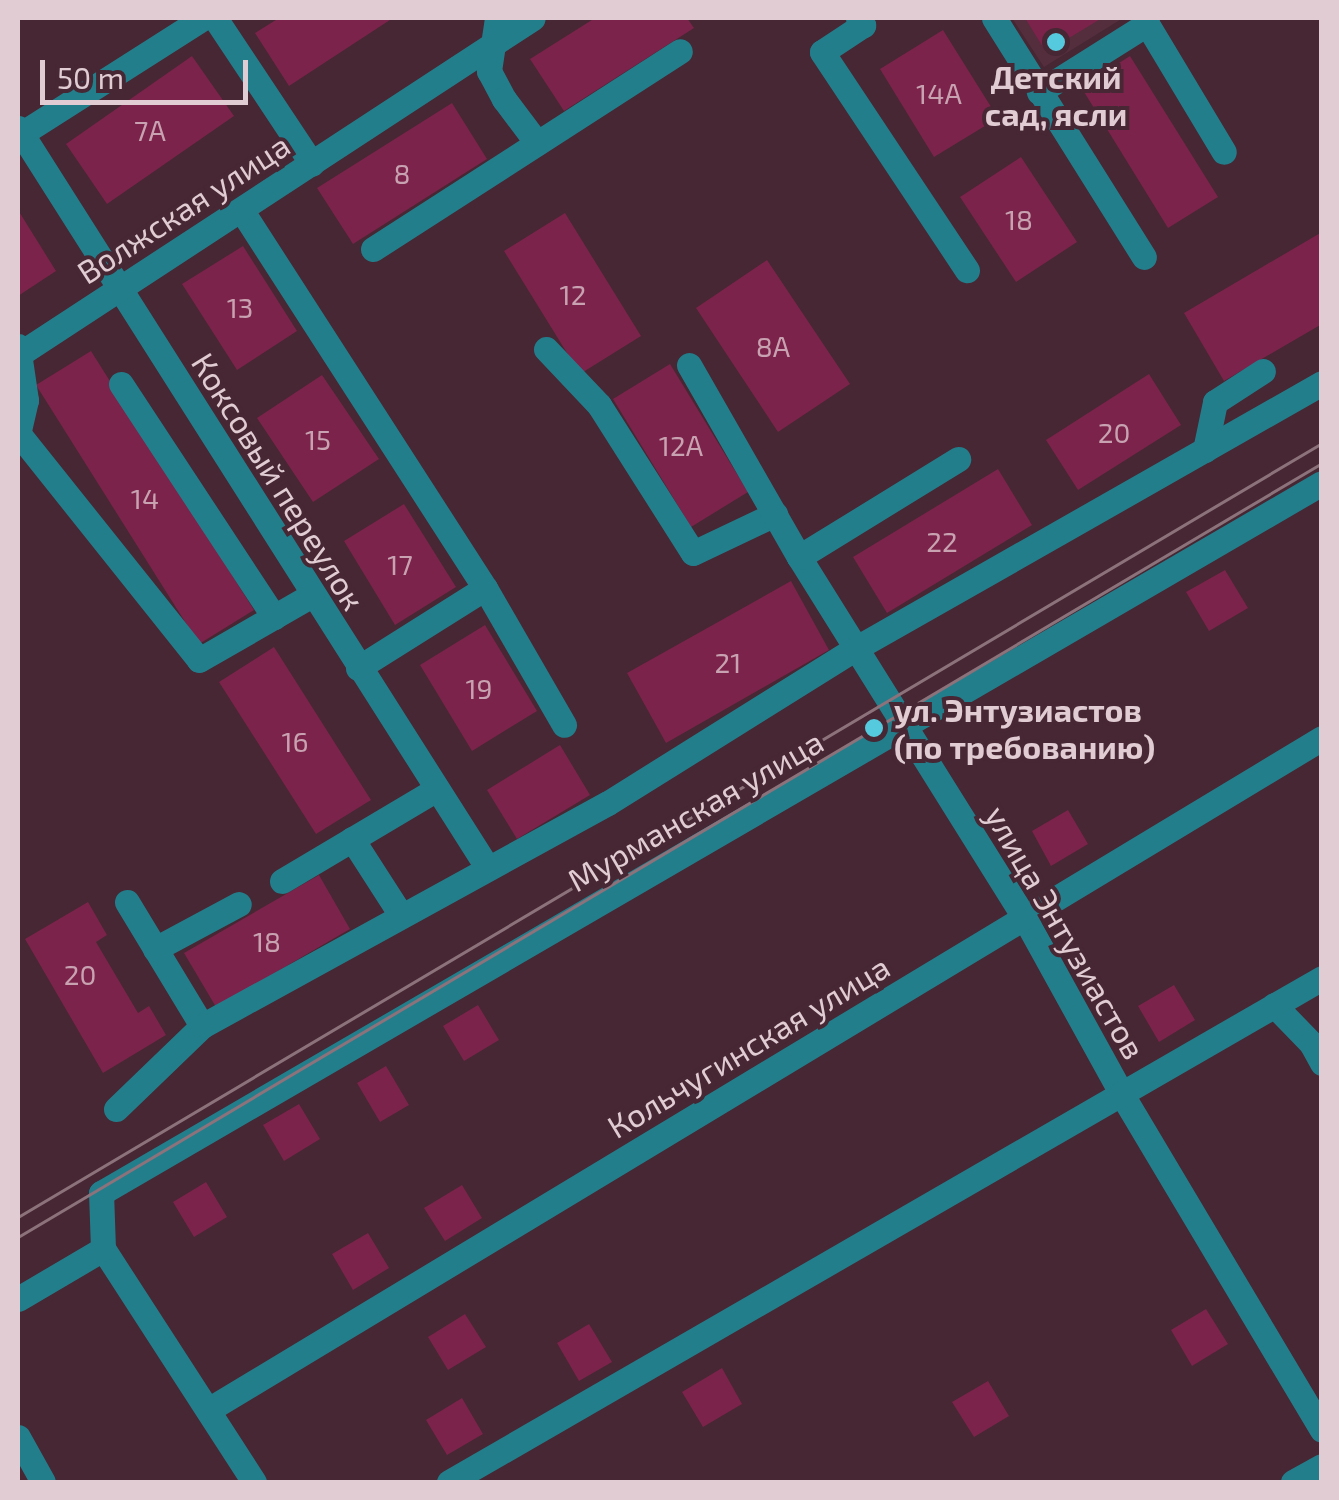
<!DOCTYPE html>
<meta charset="utf-8">
<style>
body{margin:0}
#map{position:relative;width:1339px;height:1500px;overflow:hidden;background:#462733;font-family:"Exo 2",sans-serif}
div>[style]{position:absolute}
[style*='--x']{left:calc(var(--x)*1px);top:calc(var(--y)*1px);width:calc(var(--w)*1px);rotate:calc(var(--a)*1deg)}
.built>*{inset:0;background:#542e3c}
.building>*{inset:0;background:#7b234a}
.minor>*{height:25px;margin:-12.5px;padding:0 12.5px;transform-origin:12.5px;border-radius:12.5px;background:#237e8c}
.tram>*{height:2.5px;margin:-1.25px;padding:0 1.25px;transform-origin:1.25px;border-radius:1.25px;background:#8c727b}
.dots>*{width:28px;height:28px;translate:-50% -50%;box-sizing:border-box;border:5px solid #462733;border-radius:50%}
span{translate:-50% -50%;white-space:nowrap;text-align:center;line-height:1.15;-webkit-text-stroke:8px #462733;paint-order:stroke}
.number-label{font-size:28px;color:#c8a2b1}
.number-label span{-webkit-text-stroke-width:0}
.poi-label{font-size:32px;color:#e1ccd3;font-weight:700}
.left{translate:0 -50%;text-align:left}
.street-label{font-size:32px;color:#e1ccd3}
.frame{position:absolute;inset:0;border:20px solid #e1ccd3;pointer-events:none}
.scale{position:absolute;left:40px;top:60px;width:208px;height:45px;box-sizing:border-box;border:5px solid #e1ccd3;border-top:0;padding-left:12px;font-size:30px;line-height:35px;white-space:nowrap;color:#e1ccd3;-webkit-text-stroke:8px #462733;paint-order:stroke}
</style>
<div id="map">
<div class="built">
<div style="clip-path:polygon(1012px 18px,1123px 18px,1044px 67px)"></div>
</div>
<div class="building">
<div style="clip-path:polygon(279px 18px,393px 18px,289px 86px,255px 33px)"></div>
<div style="clip-path:polygon(595px 18px,687px 18px,694px 28px,564px 111px,530px 59px)"></div>
<div style="clip-path:polygon(1025px 18px,1102px 18px,1046px 52px)"></div>
<div style="clip-path:polygon(943px 30px,998px 118px,934px 157px,880px 69px)"></div>
<div style="clip-path:polygon(192px 56px,234px 116px,107px 204px,66px 144px)"></div>
<div style="clip-path:polygon(1130px 56px,1218px 197px,1168px 228px,1081px 87px)"></div>
<div style="clip-path:polygon(452px 103px,487px 159px,353px 244px,317px 188px)"></div>
<div style="clip-path:polygon(1021px 157px,1077px 242px,1016px 282px,960px 197px)"></div>
<div style="clip-path:polygon(18px 210px,56px 271px,18px 296px)"></div>
<div style="clip-path:polygon(565px 213px,641px 336px,580px 374px,504px 251px)"></div>
<div style="clip-path:polygon(1322px 232px,1322px 324px,1224px 381px,1184px 313px)"></div>
<div style="clip-path:polygon(243px 246px,297px 331px,237px 370px,182px 284px)"></div>
<div style="clip-path:polygon(767px 260px,850px 384px,778px 432px,696px 308px)"></div>
<div style="clip-path:polygon(91px 351px,254px 610px,199px 644px,36px 385px)"></div>
<div style="clip-path:polygon(670px 364px,748px 492px,691px 527px,613px 399px)"></div>
<div style="clip-path:polygon(1149px 374px,1181px 425px,1078px 490px,1046px 440px)"></div>
<div style="clip-path:polygon(322px 375px,379px 459px,313px 502px,257px 418px)"></div>
<div style="clip-path:polygon(998px 469px,1032px 525px,887px 613px,853px 557px)"></div>
<div style="clip-path:polygon(404px 504px,456px 587px,395px 625px,344px 541px)"></div>
<div style="clip-path:polygon(1225px 570px,1248px 608px,1209px 631px,1186px 592px)"></div>
<div style="clip-path:polygon(791px 581px,829px 650px,666px 743px,627px 673px)"></div>
<div style="clip-path:polygon(485px 625px,537px 711px,472px 751px,420px 665px)"></div>
<div style="clip-path:polygon(274px 647px,371px 800px,316px 834px,219px 682px)"></div>
<div style="clip-path:polygon(560px 745px,590px 795px,517px 839px,487px 790px)"></div>
<div style="clip-path:polygon(1068px 810px,1088px 844px,1051px 866px,1032px 831px)"></div>
<div style="clip-path:polygon(319px 875px,350px 929px,216px 1007px,184px 953px)"></div>
<div style="clip-path:polygon(88px 902px,107px 935px,96px 942px,138px 1013px,149px 1006px,166px 1035px,103px 1073px,25px 939px)"></div>
<div style="clip-path:polygon(1174px 985px,1195px 1020px,1159px 1042px,1138px 1006px)"></div>
<div style="clip-path:polygon(478px 1005px,499px 1040px,464px 1061px,443px 1026px)"></div>
<div style="clip-path:polygon(386px 1066px,409px 1105px,380px 1122px,357px 1083px)"></div>
<div style="clip-path:polygon(299px 1104px,320px 1139px,284px 1161px,263px 1125px)"></div>
<div style="clip-path:polygon(206px 1182px,227px 1217px,194px 1237px,173px 1202px)"></div>
<div style="clip-path:polygon(462px 1185px,482px 1218px,445px 1241px,424px 1208px)"></div>
<div style="clip-path:polygon(368px 1233px,389px 1268px,353px 1290px,332px 1254px)"></div>
<div style="clip-path:polygon(1206px 1309px,1228px 1344px,1192px 1366px,1171px 1330px)"></div>
<div style="clip-path:polygon(465px 1314px,486px 1347px,448px 1370px,428px 1337px)"></div>
<div style="clip-path:polygon(589px 1324px,612px 1362px,579px 1381px,557px 1343px)"></div>
<div style="clip-path:polygon(722px 1368px,742px 1404px,703px 1427px,682px 1392px)"></div>
<div style="clip-path:polygon(988px 1381px,1009px 1416px,974px 1437px,952px 1402px)"></div>
<div style="clip-path:polygon(462px 1398px,483px 1434px,447px 1455px,426px 1420px)"></div>
</div>
<div class="minor">
<div style="--x:215;--y:18;--w:175;--a:56.4"></div>
<div style="--x:497;--y:18;--w:54;--a:98.6"></div>
<div style="--x:489;--y:71;--w:32;--a:62"></div>
<div style="--x:504;--y:99;--w:55;--a:53.1"></div>
<div style="--x:858;--y:18;--w:9;--a:54"></div>
<div style="--x:863;--y:25;--w:49;--a:146.6"></div>
<div style="--x:822;--y:52;--w:262;--a:56.4"></div>
<div style="--x:994;--y:18;--w:282;--a:57.9"></div>
<div style="--x:1039;--y:92;--w:128;--a:-32.2"></div>
<div style="--x:1147;--y:24;--w:149;--a:59"></div>
<div style="--x:18;--y:128;--w:875;--a:57.6"></div>
<div style="--x:21;--y:134;--w:216;--a:-32.5"></div>
<div style="--x:242;--y:211;--w:449;--a:57.2"></div>
<div style="--x:485;--y:588;--w:158;--a:60"></div>
<div style="--x:373;--y:249;--w:365;--a:-32.8"></div>
<div style="--x:18;--y:346;--w:55;--a:81.6"></div>
<div style="--x:26;--y:400;--w:37;--a:103"></div>
<div style="--x:546;--y:349;--w:77;--a:46.6"></div>
<div style="--x:599;--y:405;--w:175;--a:57.6"></div>
<div style="--x:693;--y:553;--w:91;--a:-25.4"></div>
<div style="--x:18;--y:355;--w:615;--a:-33.2"></div>
<div style="--x:689;--y:365;--w:221;--a:60.2"></div>
<div style="--x:799;--y:557;--w:425;--a:58"></div>
<div style="--x:1024;--y:917;--w:201;--a:61.1"></div>
<div style="--x:1121;--y:1093;--w:392;--a:59.2"></div>
<div style="--x:121;--y:384;--w:279;--a:56.7"></div>
<div style="--x:18;--y:433;--w:290;--a:51.4"></div>
<div style="--x:199;--y:660;--w:130;--a:-29.9"></div>
<div style="--x:1205;--y:450;--w:49;--a:-78.2"></div>
<div style="--x:1215;--y:402;--w:57;--a:-32.9"></div>
<div style="--x:799;--y:557;--w:187;--a:-31.6"></div>
<div style="--x:358;--y:668;--w:150;--a:-32.2"></div>
<div style="--x:352;--y:839;--w:90;--a:57.2"></div>
<div style="--x:282;--y:881;--w:180;--a:-30.7"></div>
<div style="--x:127;--y:902;--w:145;--a:58.8"></div>
<div style="--x:155;--y:949;--w:95;--a:-28.2"></div>
<div style="--x:1274;--y:1005;--w:53;--a:45.8"></div>
<div style="--x:1311;--y:1043;--w:23;--a:61"></div>
<div style="--x:116;--y:1109;--w:120;--a:-44"></div>
<div style="--x:202;--y:1026;--w:463;--a:-28.8"></div>
<div style="--x:608;--y:803;--w:295;--a:-32"></div>
<div style="--x:858;--y:647;--w:534;--a:-29.64"></div>
<div style="--x:18;--y:1299;--w:99;--a:-30.5"></div>
<div style="--x:208;--y:1410;--w:1301;--a:-31.1"></div>
<div style="--x:18;--y:1437;--w:51;--a:60.9"></div>
<div style="--x:254;--y:1482;--w:278;--a:-122.9"></div>
<div style="--x:103;--y:1249;--w:56;--a:-92"></div>
<div style="--x:101;--y:1193;--w:1412;--a:-30.18"></div>
<div style="--x:449;--y:1482;--w:1008;--a:-30"></div>
<div style="--x:1293;--y:1482;--w:33;--a:-29"></div>
</div>
<div class="tram">
<div style="--x:18;--y:1217;--w:1516;--a:-30.69"></div>
<div style="--x:18;--y:1237;--w:1516;--a:-30.69"></div>
</div>
<div class="dots">
<div style="left:1056px;top:42px;background:#55cade"></div>
<div style="left:874px;top:728px;background:#55cade"></div>
</div>
<div class="number-label">
<span style="left:939px;top:93px">14А</span>
<span style="left:150px;top:130px">7А</span>
<span style="left:402px;top:173px">8</span>
<span style="left:1019px;top:219px">18</span>
<span style="left:573px;top:294px">12</span>
<span style="left:240px;top:307px">13</span>
<span style="left:773px;top:346px">8А</span>
<span style="left:1114px;top:432px">20</span>
<span style="left:318px;top:439px">15</span>
<span style="left:681px;top:445px">12А</span>
<span style="left:145px;top:498px">14</span>
<span style="left:942px;top:541px">22</span>
<span style="left:400px;top:564px">17</span>
<span style="left:728px;top:662px">21</span>
<span style="left:479px;top:688px">19</span>
<span style="left:295px;top:741px">16</span>
<span style="left:267px;top:941px">18</span>
<span style="left:80px;top:974px">20</span>
</div>
<div class="poi-label">
<span style="left:1056px;top:95px">Детский<br>сад, ясли</span>
<span class="left" style="left:894px;top:728px">ул. Энтузиастов<br>(по требованию)</span>
</div>
<div class="street-label">
<span style="left:183px;top:208px;rotate:-33deg">Волжская улица</span>
<span style="left:279px;top:481px;rotate:58deg">Коксовый переулок</span>
<span style="left:695px;top:810px;rotate:-30deg">Мурманская улица</span>
<span style="left:1066px;top:932px;rotate:60deg">улица Энтузиастов</span>
<span style="left:748px;top:1046px;rotate:-31deg">Кольчугинская улица</span>
</div>
<div class="frame"></div>
<div class="scale">50 m</div>
</div>
